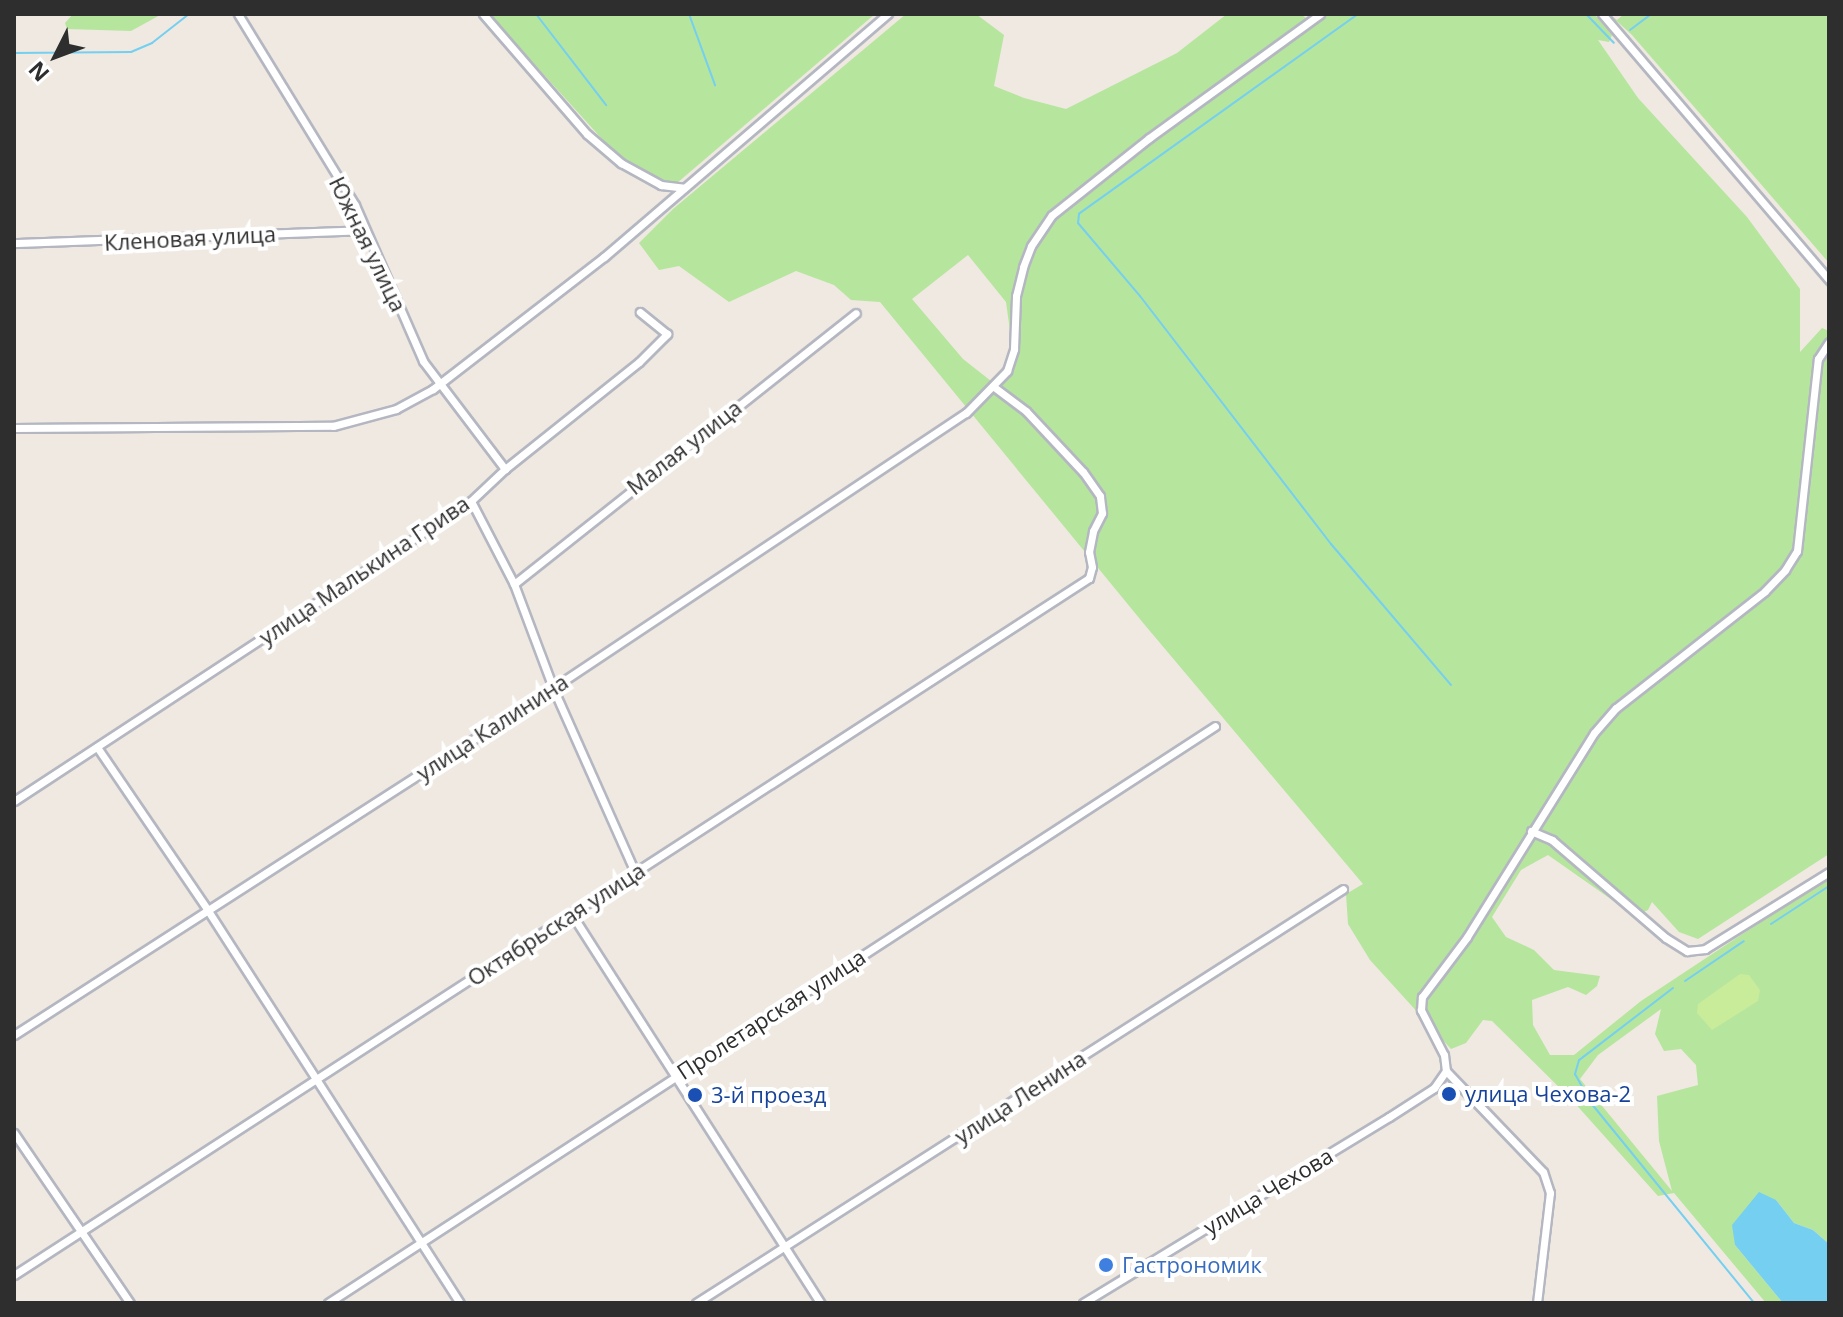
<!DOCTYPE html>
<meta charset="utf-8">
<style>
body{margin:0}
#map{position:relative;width:1843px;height:1317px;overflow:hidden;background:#efe9e1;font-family:"Open Sans",sans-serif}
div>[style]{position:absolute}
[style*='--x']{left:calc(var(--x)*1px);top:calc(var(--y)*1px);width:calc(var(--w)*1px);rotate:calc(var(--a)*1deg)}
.green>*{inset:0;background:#b6e59e}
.pitch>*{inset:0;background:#c9ec9a}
.water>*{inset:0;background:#75cff0}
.stream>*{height:2px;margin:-1px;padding:0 1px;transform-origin:1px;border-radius:1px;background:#75cff0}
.roads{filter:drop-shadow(2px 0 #b4b7c1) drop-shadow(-2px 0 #b4b7c1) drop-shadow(0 2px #b4b7c1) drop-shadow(0 -2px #b4b7c1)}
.street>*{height:7px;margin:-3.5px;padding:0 3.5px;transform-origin:3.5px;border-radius:3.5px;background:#fff}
.dots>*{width:22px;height:22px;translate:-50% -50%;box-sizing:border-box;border:4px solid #fff;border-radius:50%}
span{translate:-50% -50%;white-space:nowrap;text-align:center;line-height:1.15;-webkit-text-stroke:8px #fff;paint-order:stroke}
.street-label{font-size:22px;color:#2e2e2e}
.transit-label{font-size:22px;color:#164399}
.left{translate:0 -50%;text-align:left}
.shop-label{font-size:22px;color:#366cbe}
.frame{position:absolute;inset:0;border:16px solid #2e2e2e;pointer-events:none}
.north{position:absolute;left:16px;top:16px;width:80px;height:80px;-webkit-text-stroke:6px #fff;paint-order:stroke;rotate:228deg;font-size:22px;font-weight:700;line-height:32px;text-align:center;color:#2e2e2e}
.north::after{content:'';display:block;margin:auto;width:28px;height:36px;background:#2e2e2e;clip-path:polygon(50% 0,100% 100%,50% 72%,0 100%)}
</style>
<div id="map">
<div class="green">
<div style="clip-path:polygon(73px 14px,162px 14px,131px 31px,67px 29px,65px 23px)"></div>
<div style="clip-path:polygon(489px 14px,875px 14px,677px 183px,651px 177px,611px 149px)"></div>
<div style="clip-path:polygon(evenodd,906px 14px,976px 14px,1004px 35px,994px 86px,1024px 98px,1066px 109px,1177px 53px,1227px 14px,1301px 14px,1313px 24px,1330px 14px,1594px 14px,1612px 35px,1609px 42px,1598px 40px,1638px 98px,1747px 217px,1800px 289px,1800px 352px,1822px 328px,1829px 331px,1829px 854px,1698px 939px,1679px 932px,1652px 902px,1648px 910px,1635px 916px,1548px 855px,1521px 870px,1492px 917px,1506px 937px,1534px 950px,1554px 970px,1600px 976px,1597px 986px,1586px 995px,1568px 987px,1532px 1000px,1533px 1025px,1550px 1055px,1574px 1055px,1641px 1001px,1829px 877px,1829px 1244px,1813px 1230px,1794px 1223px,1776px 1200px,1735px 1245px,1783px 1303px,1766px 1303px,1674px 1193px,1658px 1196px,1572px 1100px,1492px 1021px,1483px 1020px,1466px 1043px,1451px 1049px,1370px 960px,1348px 924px,1346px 894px,1363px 884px,1144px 624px,880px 302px,851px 300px,834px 285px,796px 271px,729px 302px,679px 266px,659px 270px,639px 243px,673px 209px,906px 14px,968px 255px,1006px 302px,1012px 345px,1003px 368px,991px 381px,963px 359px,912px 299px,968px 255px,906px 14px,1661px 1009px,1655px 1034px,1664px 1051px,1681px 1049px,1696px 1065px,1698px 1085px,1657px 1096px,1659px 1141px,1672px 1191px,1580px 1079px,1598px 1055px,1661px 1009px)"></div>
<div style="clip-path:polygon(1609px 14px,1617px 20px,1624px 14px,1829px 14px,1829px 263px,1632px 35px)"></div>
</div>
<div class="pitch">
<div style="clip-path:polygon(1740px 974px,1749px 975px,1760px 990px,1758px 1001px,1712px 1030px,1697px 1013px,1698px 1004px)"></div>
</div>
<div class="water">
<div style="clip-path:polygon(1759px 1192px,1776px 1200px,1794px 1223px,1813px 1230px,1829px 1244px,1829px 1303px,1783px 1303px,1735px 1245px,1732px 1225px)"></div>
</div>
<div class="stream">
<div style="--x:536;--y:14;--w:115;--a:52.4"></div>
<div style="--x:689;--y:14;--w:76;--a:69.9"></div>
<div style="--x:1358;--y:14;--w:343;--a:144.4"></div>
<div style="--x:1079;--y:214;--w:9;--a:96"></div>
<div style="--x:1078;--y:223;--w:96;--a:49.7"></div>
<div style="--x:1140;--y:296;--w:313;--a:52.4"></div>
<div style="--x:1331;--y:544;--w:185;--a:49.6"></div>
<div style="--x:1586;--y:14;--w:40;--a:46"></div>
<div style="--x:1630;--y:30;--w:26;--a:-37"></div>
<div style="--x:14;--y:53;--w:117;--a:-0.5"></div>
<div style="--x:131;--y:52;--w:23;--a:-23"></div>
<div style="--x:152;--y:43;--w:47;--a:-38.1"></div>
<div style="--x:1771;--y:924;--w:69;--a:-33.2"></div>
<div style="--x:1685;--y:981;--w:71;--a:-34.1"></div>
<div style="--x:1673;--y:988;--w:118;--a:142.5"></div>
<div style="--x:1579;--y:1060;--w:15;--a:106"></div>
<div style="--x:1575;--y:1074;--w:33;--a:61"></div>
<div style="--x:1591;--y:1103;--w:258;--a:50.8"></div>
</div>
<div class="roads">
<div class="street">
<div style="--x:238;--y:14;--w:224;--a:58.5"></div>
<div style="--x:355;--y:205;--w:170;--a:66.4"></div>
<div style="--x:423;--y:361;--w:136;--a:52.8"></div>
<div style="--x:483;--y:14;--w:159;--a:49.1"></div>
<div style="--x:587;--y:134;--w:45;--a:40.5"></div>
<div style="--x:621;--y:163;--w:46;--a:28.8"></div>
<div style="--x:661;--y:185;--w:23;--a:7"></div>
<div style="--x:1602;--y:14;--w:350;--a:49.5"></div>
<div style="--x:14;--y:243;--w:351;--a:-2.1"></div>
<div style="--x:14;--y:428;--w:319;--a:-0.4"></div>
<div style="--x:333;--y:426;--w:65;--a:-15.1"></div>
<div style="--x:396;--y:409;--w:42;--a:-28.4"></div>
<div style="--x:433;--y:389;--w:216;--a:-37.7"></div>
<div style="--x:604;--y:257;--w:374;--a:-40.6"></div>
<div style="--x:471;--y:501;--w:93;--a:62.6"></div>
<div style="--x:514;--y:584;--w:111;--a:69.4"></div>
<div style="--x:553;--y:688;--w:204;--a:66"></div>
<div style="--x:514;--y:584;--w:436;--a:-38.4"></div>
<div style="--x:97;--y:747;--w:196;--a:55.8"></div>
<div style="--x:207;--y:909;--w:468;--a:57.3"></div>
<div style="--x:14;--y:801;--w:547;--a:-33.28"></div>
<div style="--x:471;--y:501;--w:47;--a:-43.3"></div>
<div style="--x:505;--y:469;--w:171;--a:-38.6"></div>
<div style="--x:639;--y:362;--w:40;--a:-45"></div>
<div style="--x:667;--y:334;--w:35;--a:-141"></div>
<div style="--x:1531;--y:831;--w:23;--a:23"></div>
<div style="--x:1552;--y:840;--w:150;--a:40.7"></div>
<div style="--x:1666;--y:938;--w:25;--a:32"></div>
<div style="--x:1687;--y:951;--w:18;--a:-6"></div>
<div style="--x:1705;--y:949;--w:146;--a:-31.8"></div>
<div style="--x:571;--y:913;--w:463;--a:57.4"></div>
<div style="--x:14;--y:1035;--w:641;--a:-32.77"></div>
<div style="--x:553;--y:688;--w:496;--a:-33.7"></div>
<div style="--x:966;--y:413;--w:59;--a:-45.7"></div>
<div style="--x:1007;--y:371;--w:23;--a:-72"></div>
<div style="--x:1014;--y:349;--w:53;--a:-87.8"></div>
<div style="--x:1016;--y:296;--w:30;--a:-76"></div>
<div style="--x:1023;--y:267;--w:22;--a:-69"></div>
<div style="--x:1031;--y:246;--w:37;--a:-56"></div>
<div style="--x:1052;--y:215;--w:124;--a:-38.4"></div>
<div style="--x:1149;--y:138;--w:211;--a:-35.9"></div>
<div style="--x:14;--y:1133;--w:206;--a:55.7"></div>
<div style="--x:14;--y:1275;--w:1281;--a:-32.96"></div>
<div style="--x:1089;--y:578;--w:11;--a:-75"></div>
<div style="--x:1092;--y:567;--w:15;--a:-101"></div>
<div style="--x:1089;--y:552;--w:21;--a:-79"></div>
<div style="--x:1093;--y:531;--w:20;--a:-63"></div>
<div style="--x:1102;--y:513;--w:17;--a:-97"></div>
<div style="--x:1100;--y:496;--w:29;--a:-125"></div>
<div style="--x:1083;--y:472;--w:83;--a:-133.1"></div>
<div style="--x:1026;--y:411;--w:40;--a:-143"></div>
<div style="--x:328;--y:1303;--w:1058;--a:-33.04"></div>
<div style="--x:696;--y:1303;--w:768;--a:-32.61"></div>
<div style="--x:1083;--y:1303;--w:358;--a:-31.3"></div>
<div style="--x:1389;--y:1117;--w:54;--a:-32.8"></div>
<div style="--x:1434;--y:1088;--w:21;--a:-55"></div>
<div style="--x:1537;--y:1303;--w:111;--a:-83.3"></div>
<div style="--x:1550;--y:1193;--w:22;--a:-108"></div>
<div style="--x:1543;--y:1172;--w:140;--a:-133.8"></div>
<div style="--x:1446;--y:1071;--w:16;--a:-97"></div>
<div style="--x:1444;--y:1055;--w:51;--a:-117.1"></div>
<div style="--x:1421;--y:1010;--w:13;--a:-86"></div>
<div style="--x:1422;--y:997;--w:75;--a:-53.1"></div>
<div style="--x:1467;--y:937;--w:240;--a:-58.1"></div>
<div style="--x:1594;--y:733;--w:33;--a:-49"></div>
<div style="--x:1616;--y:708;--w:189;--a:-38.1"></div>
<div style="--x:1765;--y:591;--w:29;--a:-46"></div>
<div style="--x:1785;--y:570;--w:22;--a:-58"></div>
<div style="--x:1797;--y:551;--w:193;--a:-83.8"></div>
<div style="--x:1818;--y:359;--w:20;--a:-57"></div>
</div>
</div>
<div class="dots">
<div style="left:1449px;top:1094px;background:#1a4fb4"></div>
<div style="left:695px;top:1095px;background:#1a4fb4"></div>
<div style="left:1106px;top:1265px;background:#3f7fe0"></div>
</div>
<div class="street-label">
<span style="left:190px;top:238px;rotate:-3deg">Кленовая улица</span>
<span style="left:368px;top:244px;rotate:64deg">Южная улица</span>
<span style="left:684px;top:447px;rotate:-38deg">Малая улица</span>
<span style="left:364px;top:570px;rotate:-34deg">улица Малькина Грива</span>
<span style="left:492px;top:727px;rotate:-33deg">улица Калинина</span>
<span style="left:556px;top:924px;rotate:-33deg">Октябрьская улица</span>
<span style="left:771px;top:1014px;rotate:-33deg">Пролетарская улица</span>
<span style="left:1020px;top:1097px;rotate:-33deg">улица Ленина</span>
<span style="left:1268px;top:1191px;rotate:-31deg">улица Чехова</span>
</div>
<div class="transit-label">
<span class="left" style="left:1465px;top:1094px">улица Чехова-2</span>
<span class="left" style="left:711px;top:1095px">3-й проезд</span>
</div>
<div class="shop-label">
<span class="left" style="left:1122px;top:1265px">Гастрономик</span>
</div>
<div class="frame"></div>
<div class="north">N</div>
</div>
